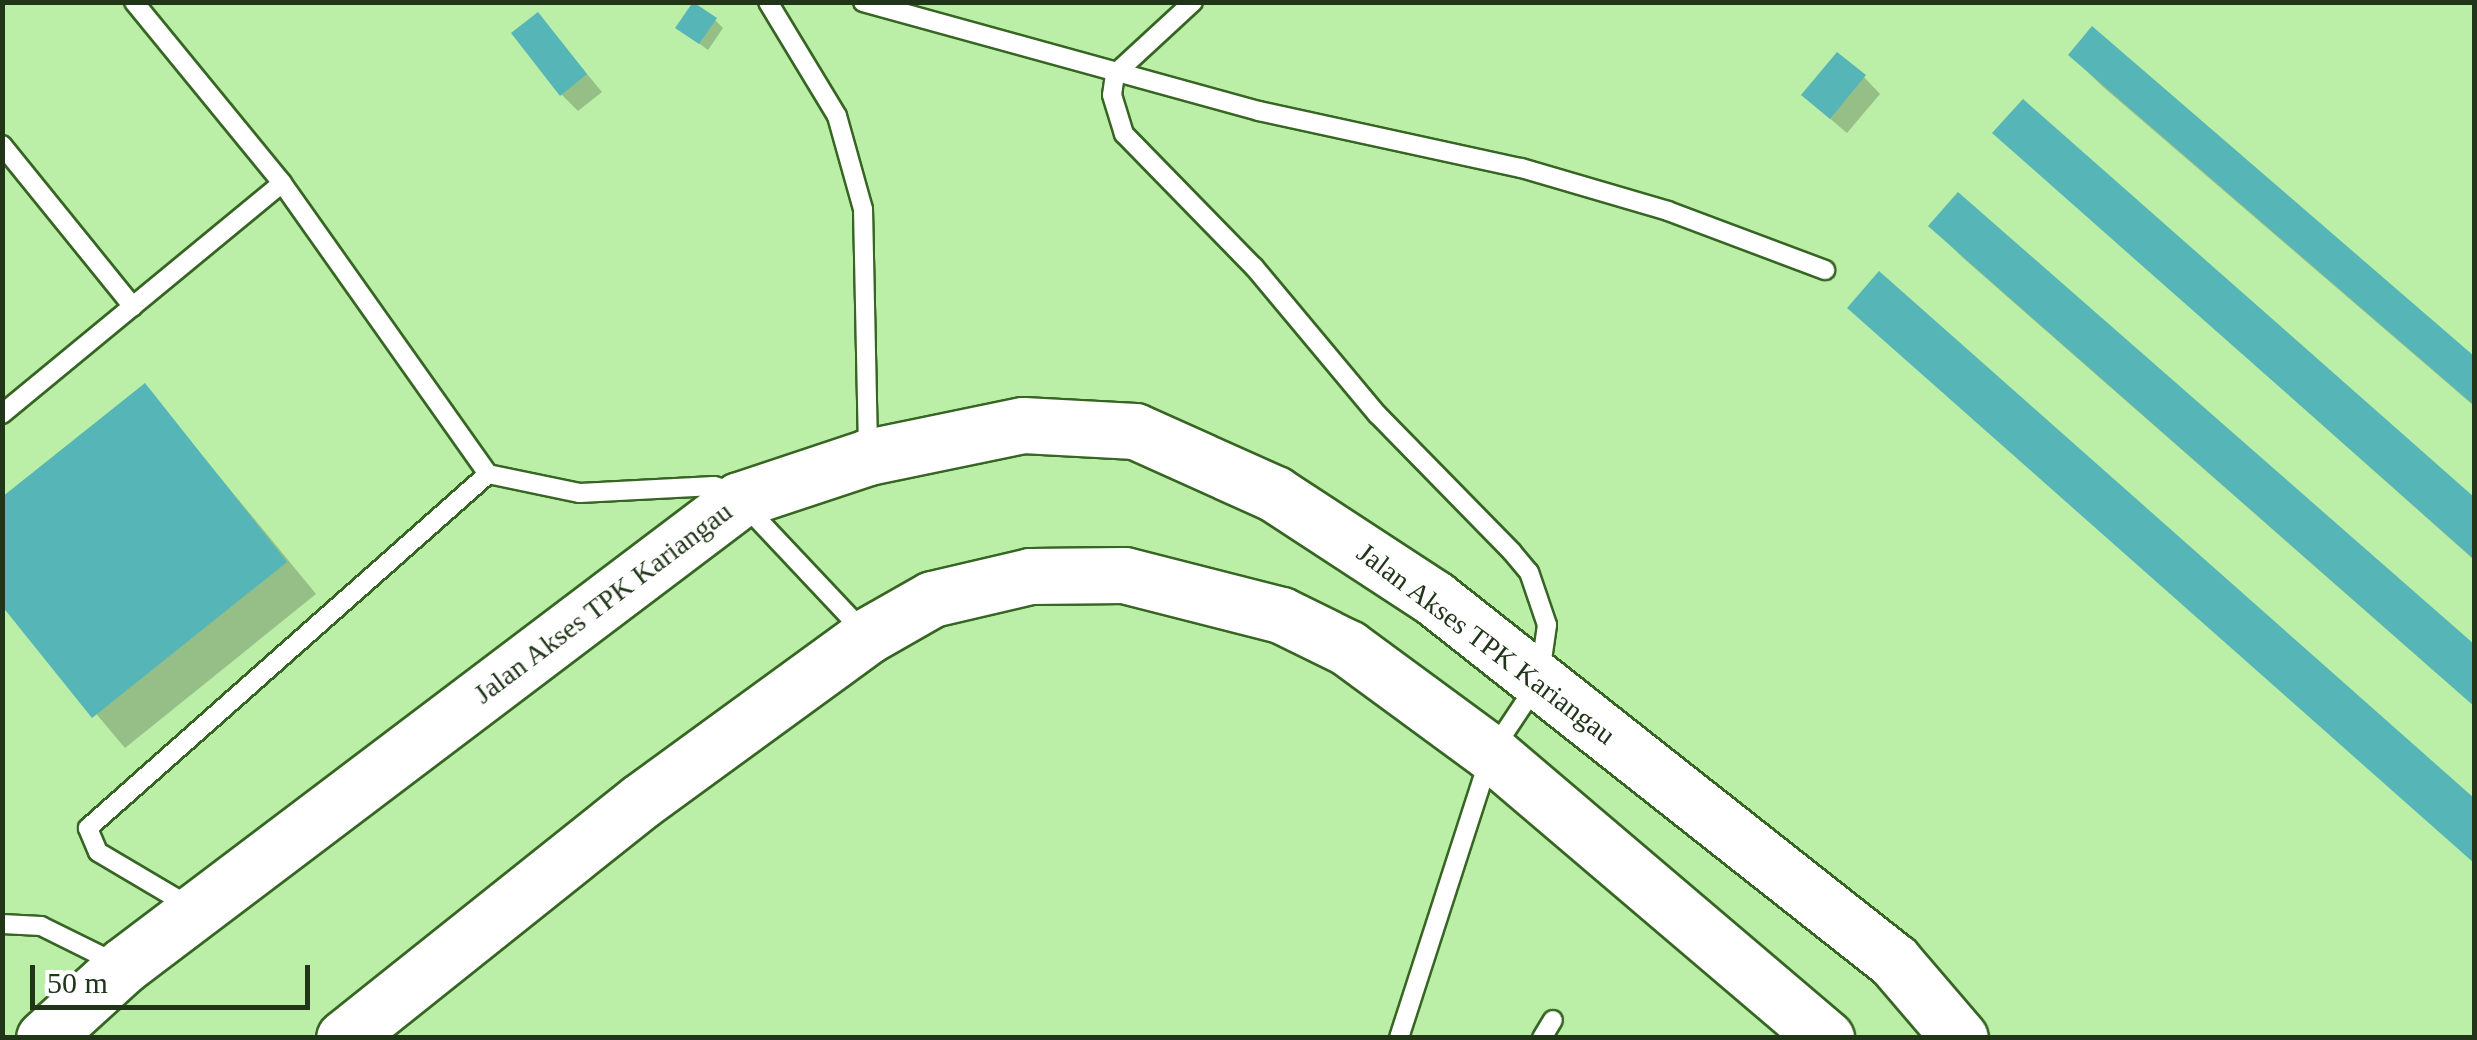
<!DOCTYPE html>
<style>
body{margin:0}
#map{position:relative;width:2477px;height:1040px;overflow:hidden;background:#bbefa8;font-family:Georgia,serif}
div>[style]{position:absolute}
[style*='--x']{left:calc(var(--x)*1px);top:calc(var(--y)*1px);width:calc(var(--w)*1px);rotate:calc(var(--a)*1deg)}
.shadow>*{inset:0;background:#0003}
.building>*{inset:0;background:#55b5b7}
.roads{filter:drop-shadow(2px 0 #376523) drop-shadow(-2px 0 #376523) drop-shadow(0 2px #376523) drop-shadow(0 -2px #376523)}
.lane>*{height:18px;margin:-9px;padding:0 9px;transform-origin:9px;border-radius:9px;background:#fff}
.highway>*{height:55px;margin:-27.5px;padding:0 27.5px;transform-origin:27.5px;border-radius:27.5px;background:#fff}
span{translate:-50% -50%;white-space:nowrap;text-align:center;line-height:1.15;-webkit-text-stroke:8px #fff;paint-order:stroke}
.street-label{font-size:28px;color:#213519}
.frame{position:absolute;inset:0;border:5px solid #213519;pointer-events:none}
.scale{position:absolute;left:30px;top:965px;width:280px;height:45px;box-sizing:border-box;border:5px solid #213519;border-top:0;padding-left:12px;font-size:30px;line-height:35px;white-space:nowrap;color:#213519;-webkit-text-stroke:8px #fff;paint-order:stroke}
</style>
<div id="map">
<div class="shadow">
<div style="clip-path:polygon(538px 15px,602px 92px,578px 111px,562px 95px)"></div>
<div style="clip-path:polygon(715px 20px,723px 28px,708px 50px,678px 28px)"></div>
<div style="clip-path:polygon(2092px 30px,2474px 359px,2474px 406px,2102px 86px,2071px 55px)"></div>
<div style="clip-path:polygon(1864px 77px,1880px 94px,1847px 133px,1821px 111px)"></div>
<div style="clip-path:polygon(2023px 102px,2474px 500px,2474px 560px,1995px 133px)"></div>
<div style="clip-path:polygon(1958px 195px,2474px 648px,2474px 706px,1962px 257px,1931px 226px)"></div>
<div style="clip-path:polygon(145px 386px,316px 594px,125px 748px,2px 602px)"></div>
</div>
<div class="building">
<div style="clip-path:polygon(693px 2px,717px 18px,699px 44px,675px 28px)"></div>
<div style="clip-path:polygon(538px 12px,587px 74px,560px 96px,511px 33px)"></div>
<div style="clip-path:polygon(2092px 26px,2474px 356px,2474px 405px,2068px 55px)"></div>
<div style="clip-path:polygon(1837px 52px,1866px 75px,1830px 119px,1801px 95px)"></div>
<div style="clip-path:polygon(2023px 99px,2474px 497px,2474px 559px,1992px 133px)"></div>
<div style="clip-path:polygon(1958px 192px,2474px 644px,2474px 706px,1928px 226px)"></div>
<div style="clip-path:polygon(1879px 271px,2474px 798px,2474px 863px,1847px 308px)"></div>
<div style="clip-path:polygon(145px 383px,287px 562px,92px 718px,2px 606px,2px 497px)"></div>
</div>
<div class="roads">
<div class="lane">
<div style="--x:134;--y:2;--w:234;--a:50.7"></div>
<div style="--x:282;--y:183;--w:357;--a:54.7"></div>
<div style="--x:488;--y:474;--w:94;--a:11.7"></div>
<div style="--x:580;--y:493;--w:134;--a:-3"></div>
<div style="--x:714;--y:486;--w:18;--a:16"></div>
<div style="--x:731;--y:491;--w:194;--a:46.7"></div>
<div style="--x:768;--y:2;--w:133;--a:58.8"></div>
<div style="--x:837;--y:116;--w:97;--a:74.4"></div>
<div style="--x:863;--y:209;--w:240;--a:88.8"></div>
<div style="--x:863;--y:2;--w:411;--a:15.4"></div>
<div style="--x:1259;--y:111;--w:268;--a:12.3"></div>
<div style="--x:1521;--y:168;--w:153;--a:16.3"></div>
<div style="--x:1668;--y:211;--w:168;--a:20.6"></div>
<div style="--x:1193;--y:2;--w:106;--a:137.3"></div>
<div style="--x:1115;--y:74;--w:21;--a:98"></div>
<div style="--x:1112;--y:95;--w:41;--a:72.9"></div>
<div style="--x:1124;--y:134;--w:186;--a:45.7"></div>
<div style="--x:1254;--y:267;--w:192;--a:50.1"></div>
<div style="--x:1377;--y:414;--w:193;--a:45.6"></div>
<div style="--x:1512;--y:552;--w:26;--a:50"></div>
<div style="--x:1529;--y:572;--w:56;--a:71.2"></div>
<div style="--x:1547;--y:625;--w:57;--a:98.1"></div>
<div style="--x:1539;--y:681;--w:87;--a:123.7"></div>
<div style="--x:1491;--y:753;--w:299;--a:107.9"></div>
<div style="--x:2;--y:145;--w:208;--a:51"></div>
<div style="--x:2;--y:414;--w:363;--a:-39.5"></div>
<div style="--x:191;--y:907;--w:108;--a:-149.4"></div>
<div style="--x:98;--y:852;--w:26;--a:-113"></div>
<div style="--x:88;--y:828;--w:534;--a:-41.51"></div>
<div style="--x:2;--y:924;--w:39;--a:3"></div>
<div style="--x:41;--y:926;--w:86;--a:26.3"></div>
<div style="--x:1542;--y:1038;--w:21;--a:-59"></div>
</div>
<div class="highway">
<div style="--x:44;--y:1038;--w:107;--a:-42.3"></div>
<div style="--x:123;--y:966;--w:772;--a:-37.11"></div>
<div style="--x:739;--y:500;--w:136;--a:-18.4"></div>
<div style="--x:868;--y:457;--w:158;--a:-11.7"></div>
<div style="--x:1023;--y:425;--w:112;--a:3.1"></div>
<div style="--x:1135;--y:431;--w:154;--a:24.2"></div>
<div style="--x:1275;--y:494;--w:190;--a:33.2"></div>
<div style="--x:1434;--y:598;--w:586;--a:38.28"></div>
<div style="--x:1894;--y:961;--w:101;--a:49.4"></div>
<div style="--x:344;--y:1038;--w:380;--a:-38.6"></div>
<div style="--x:641;--y:801;--w:280;--a:-36.1"></div>
<div style="--x:867;--y:636;--w:75;--a:-29.6"></div>
<div style="--x:932;--y:599;--w:101;--a:-13.2"></div>
<div style="--x:1030;--y:576;--w:94;--a:-0.6"></div>
<div style="--x:1124;--y:575;--w:162;--a:14.3"></div>
<div style="--x:1281;--y:615;--w:75;--a:26.2"></div>
<div style="--x:1348;--y:648;--w:177;--a:36.3"></div>
<div style="--x:1491;--y:753;--w:440;--a:40.4"></div>
</div>
</div>
<div class="street-label">
<span style="left:603px;top:603px;rotate:-37deg">Jalan Akses TPK Kariangau</span>
<span style="left:1486px;top:644px;rotate:37deg">Jalan Akses TPK Kariangau</span>
</div>
<div class="frame"></div>
<div class="scale">50 m</div>
</div>
